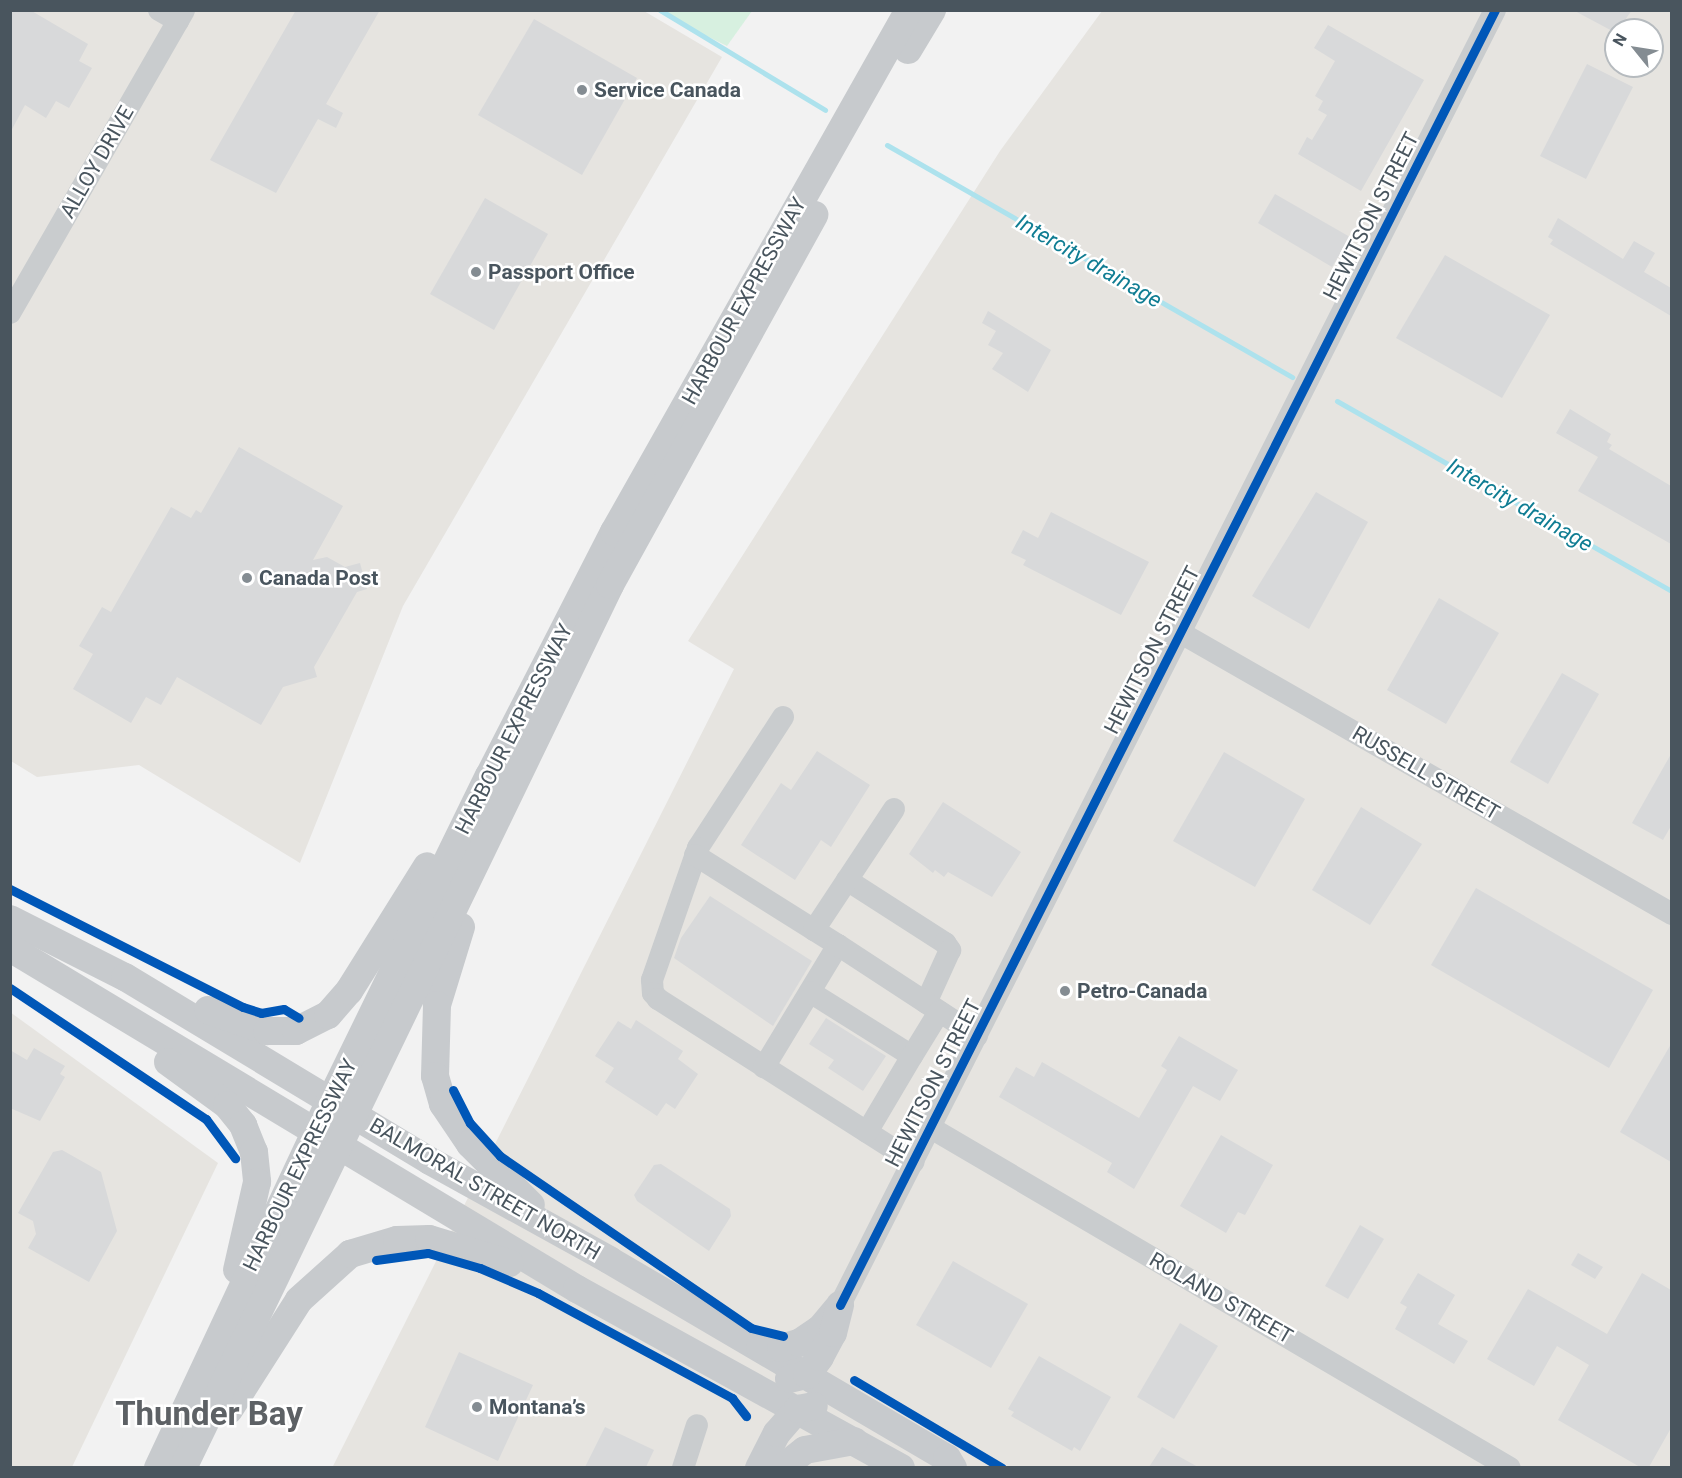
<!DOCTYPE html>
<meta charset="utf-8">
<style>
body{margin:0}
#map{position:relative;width:1682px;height:1478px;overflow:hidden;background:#f2f2f2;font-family:Roboto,sans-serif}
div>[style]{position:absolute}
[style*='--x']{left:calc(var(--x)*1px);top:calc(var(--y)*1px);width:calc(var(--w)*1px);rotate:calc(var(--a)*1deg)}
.commercial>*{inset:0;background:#e6e4e0}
.green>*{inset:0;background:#d7f0e0}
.stream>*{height:5px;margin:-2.5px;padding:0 2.5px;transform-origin:2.5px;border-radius:2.5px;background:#ade2ed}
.building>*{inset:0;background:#d8d9da}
.minor>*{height:22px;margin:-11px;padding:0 11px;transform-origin:11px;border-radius:11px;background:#c9ccce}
.major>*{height:28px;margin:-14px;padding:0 14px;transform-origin:14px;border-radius:14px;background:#c7cacd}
.cycleway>*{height:9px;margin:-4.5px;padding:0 4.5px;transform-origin:4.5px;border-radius:4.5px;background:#0057b8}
.dots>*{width:16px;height:16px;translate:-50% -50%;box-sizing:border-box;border:3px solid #fff;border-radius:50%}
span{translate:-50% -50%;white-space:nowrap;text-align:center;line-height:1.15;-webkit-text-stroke:5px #fff;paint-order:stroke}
.poi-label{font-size:21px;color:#49555e;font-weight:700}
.left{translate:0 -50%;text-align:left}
.street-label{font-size:21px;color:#49555e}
.water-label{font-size:22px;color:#107d93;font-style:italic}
.town-label{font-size:33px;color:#5d6165;font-weight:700}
.frame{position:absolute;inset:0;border:12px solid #49555e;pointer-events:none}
.north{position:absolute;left:1604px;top:18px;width:60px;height:60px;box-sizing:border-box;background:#fff;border:2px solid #b6bbbf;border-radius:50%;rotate:300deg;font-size:16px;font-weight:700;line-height:24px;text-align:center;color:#49555e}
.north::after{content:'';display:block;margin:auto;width:21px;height:27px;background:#848c92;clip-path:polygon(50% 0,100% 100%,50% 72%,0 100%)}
</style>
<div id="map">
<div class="commercial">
<div style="clip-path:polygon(10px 11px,644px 11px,722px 57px,403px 606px,300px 863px,139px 765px,37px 777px,11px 761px)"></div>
<div style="clip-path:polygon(evenodd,1102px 11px,1671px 11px,1671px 1467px,332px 1468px,734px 669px,688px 641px,1000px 151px,1102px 11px,1616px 30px,1652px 30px,1652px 66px,1616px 66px,1616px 30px)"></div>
<div style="clip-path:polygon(10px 1012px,218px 1163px,72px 1467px,11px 1467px)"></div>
</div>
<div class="green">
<div style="clip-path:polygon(656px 11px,752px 11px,727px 46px)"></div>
</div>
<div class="stream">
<div style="--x:660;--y:10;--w:193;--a:31.2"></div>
<div style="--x:887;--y:145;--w:467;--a:29.8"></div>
<div style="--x:1337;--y:401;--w:385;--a:29.6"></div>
</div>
<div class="building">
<div style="clip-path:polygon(10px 10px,30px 10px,88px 44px,79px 61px,92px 68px,69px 108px,56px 101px,46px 118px,25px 105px,10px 133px)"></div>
<div style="clip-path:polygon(296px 10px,380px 10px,326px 104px,343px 113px,336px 128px,318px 119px,276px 193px,210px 160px)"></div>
<div style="clip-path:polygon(1573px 10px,1632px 10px,1616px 33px)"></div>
<div style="clip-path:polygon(534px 19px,637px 78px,582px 175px,478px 115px)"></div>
<div style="clip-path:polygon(1328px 25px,1424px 80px,1361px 191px,1298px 154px,1307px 137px,1312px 140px,1327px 115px,1318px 110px,1323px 101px,1315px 96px,1335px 61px,1314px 48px)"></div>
<div style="clip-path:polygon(1587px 64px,1633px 87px,1586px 179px,1540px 156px)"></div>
<div style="clip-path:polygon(1275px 194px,1350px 237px,1332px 267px,1258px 223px)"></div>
<div style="clip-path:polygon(485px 198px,548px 234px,494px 330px,430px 294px)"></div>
<div style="clip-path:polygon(1558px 218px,1623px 259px,1634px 241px,1655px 253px,1644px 272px,1671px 288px,1671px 316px,1550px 244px,1553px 240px,1548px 237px)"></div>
<div style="clip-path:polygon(1445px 255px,1550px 315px,1502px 398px,1396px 338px)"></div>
<div style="clip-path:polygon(988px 311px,1051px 350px,1028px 392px,992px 369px,1003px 353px,988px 345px,996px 331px,982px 323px)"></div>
<div style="clip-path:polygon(1570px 409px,1611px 434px,1607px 442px,1612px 445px,1609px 449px,1671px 486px,1671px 544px,1578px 491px,1598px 457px,1556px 433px)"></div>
<div style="clip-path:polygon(239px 447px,343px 506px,313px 560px,327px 557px,345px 567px,360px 563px,367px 589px,357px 592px,314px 667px,317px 677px,283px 687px,261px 725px,177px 677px,161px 705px,146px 697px,131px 723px,73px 689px,93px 654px,79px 646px,102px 607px,111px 612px,171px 507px,191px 518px,196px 510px,201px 513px)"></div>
<div style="clip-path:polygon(1316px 492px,1368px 522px,1309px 629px,1252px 596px)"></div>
<div style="clip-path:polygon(1051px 512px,1149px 562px,1121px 615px,1023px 565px,1026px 560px,1011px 553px,1023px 530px,1038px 538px)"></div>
<div style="clip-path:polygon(1439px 598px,1499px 633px,1446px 724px,1387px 690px)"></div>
<div style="clip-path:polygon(1562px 673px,1599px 694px,1548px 784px,1510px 762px)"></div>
<div style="clip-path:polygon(817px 751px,870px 785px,831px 847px,821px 840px,795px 880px,741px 845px,781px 783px,791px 790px)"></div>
<div style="clip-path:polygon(1224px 752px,1305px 799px,1255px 887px,1173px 841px)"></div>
<div style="clip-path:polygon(1671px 754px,1671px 826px,1663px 840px,1632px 823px)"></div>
<div style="clip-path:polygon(943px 802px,1021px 852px,992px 897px,948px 872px,944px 877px,935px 870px,933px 873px,909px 854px)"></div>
<div style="clip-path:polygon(1361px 807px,1422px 844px,1370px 925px,1312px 890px)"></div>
<div style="clip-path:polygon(1476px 888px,1653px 990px,1609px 1068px,1431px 965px)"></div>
<div style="clip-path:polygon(710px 896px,812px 961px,773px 1026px,674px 958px,681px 938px)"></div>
<div style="clip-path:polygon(826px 1018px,886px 1056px,863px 1091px,828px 1068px,834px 1060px,809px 1044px)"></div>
<div style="clip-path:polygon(636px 1020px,683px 1051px,678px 1059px,698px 1074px,675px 1109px,666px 1103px,657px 1116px,605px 1082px,614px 1068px,595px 1056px,618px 1021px,631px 1029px)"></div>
<div style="clip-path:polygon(1179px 1036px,1238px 1070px,1220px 1101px,1193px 1086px,1134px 1189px,1107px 1172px,1112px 1163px,999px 1097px,1016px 1067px,1034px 1077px,1042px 1062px,1139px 1118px,1167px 1070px,1161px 1066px)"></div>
<div style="clip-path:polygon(1671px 1044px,1671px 1162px,1620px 1132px)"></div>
<div style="clip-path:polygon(34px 1048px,65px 1066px,60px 1074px,65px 1077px,40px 1121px,10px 1108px,10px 1050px,27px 1060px)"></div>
<div style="clip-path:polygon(1221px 1135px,1273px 1165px,1245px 1215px,1238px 1212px,1226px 1233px,1180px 1206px)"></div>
<div style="clip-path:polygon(62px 1150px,101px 1172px,117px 1231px,89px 1282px,28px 1248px,36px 1234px,33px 1221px,18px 1213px,53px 1152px)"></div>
<div style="clip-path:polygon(661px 1164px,730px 1209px,731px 1216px,709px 1251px,637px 1201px,634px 1195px,654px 1165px)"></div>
<div style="clip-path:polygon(1360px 1225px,1384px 1239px,1348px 1299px,1325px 1286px)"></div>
<div style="clip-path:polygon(1578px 1253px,1603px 1267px,1595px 1279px,1571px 1265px)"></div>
<div style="clip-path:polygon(953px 1261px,1028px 1304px,991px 1368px,916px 1325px)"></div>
<div style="clip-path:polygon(1418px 1273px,1455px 1295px,1438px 1324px,1468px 1341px,1454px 1364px,1395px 1329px,1407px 1307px,1400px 1303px)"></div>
<div style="clip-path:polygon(1642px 1273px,1671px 1290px,1671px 1428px,1649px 1467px,1640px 1467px,1558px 1420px,1589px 1365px,1557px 1346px,1534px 1386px,1487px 1359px,1528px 1289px,1607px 1334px)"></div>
<div style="clip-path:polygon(1180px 1323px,1218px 1346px,1174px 1419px,1137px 1397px)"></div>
<div style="clip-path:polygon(459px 1352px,533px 1385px,498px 1461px,425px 1427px)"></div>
<div style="clip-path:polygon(1039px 1356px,1111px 1397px,1080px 1451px,1074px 1447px,1072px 1451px,1011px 1416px,1014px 1412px,1008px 1409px)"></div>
<div style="clip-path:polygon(605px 1427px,654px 1450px,646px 1467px,585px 1467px)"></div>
<div style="clip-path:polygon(1162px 1447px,1198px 1467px,1149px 1467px)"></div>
</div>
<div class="minor">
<div style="--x:159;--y:10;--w:22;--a:30"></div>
<div style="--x:10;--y:313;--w:349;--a:-60.1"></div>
<div style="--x:1181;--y:633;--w:566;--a:29.78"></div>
<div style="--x:783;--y:717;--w:156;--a:123"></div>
<div style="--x:698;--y:848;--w:140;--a:109.2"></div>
<div style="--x:652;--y:980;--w:13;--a:86"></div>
<div style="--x:653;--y:993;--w:8;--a:50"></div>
<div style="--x:658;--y:999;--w:303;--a:32.5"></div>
<div style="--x:695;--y:855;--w:169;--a:32.2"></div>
<div style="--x:838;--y:945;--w:143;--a:121.2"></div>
<div style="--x:847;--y:880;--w:117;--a:32.7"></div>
<div style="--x:945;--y:943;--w:9;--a:54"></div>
<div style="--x:950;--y:950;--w:58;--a:114.4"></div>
<div style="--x:814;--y:930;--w:145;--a:-56.5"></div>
<div style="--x:838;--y:945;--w:166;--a:33.2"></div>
<div style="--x:810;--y:992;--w:120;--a:32.1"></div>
<div style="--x:912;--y:1056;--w:52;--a:-58.5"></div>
<div style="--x:931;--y:1128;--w:671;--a:30.42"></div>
<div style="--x:867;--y:1132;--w:88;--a:-59.4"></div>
<div style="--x:840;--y:1305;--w:1451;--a:-63.17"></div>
<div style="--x:683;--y:1468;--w:45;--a:-72"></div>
</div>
<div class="major">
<div style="--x:908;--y:50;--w:47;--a:-59"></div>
<div style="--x:10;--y:919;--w:129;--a:26.8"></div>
<div style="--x:125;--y:977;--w:356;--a:31.1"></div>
<div style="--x:430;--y:1161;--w:205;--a:28.9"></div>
<div style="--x:609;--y:1260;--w:392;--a:30.4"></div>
<div style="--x:947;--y:1458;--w:12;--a:59"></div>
<div style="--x:461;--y:927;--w:82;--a:107.1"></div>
<div style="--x:437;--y:1005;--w:71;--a:91.6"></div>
<div style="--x:435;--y:1076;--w:29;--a:74"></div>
<div style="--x:443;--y:1104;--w:48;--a:56"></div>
<div style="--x:470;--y:1144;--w:86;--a:45"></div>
<div style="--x:10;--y:948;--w:662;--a:31.02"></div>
<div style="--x:577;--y:1289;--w:370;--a:28.9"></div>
<div style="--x:208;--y:1010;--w:63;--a:19.6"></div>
<div style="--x:267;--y:1031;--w:29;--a:0"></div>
<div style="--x:296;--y:1031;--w:36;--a:-27"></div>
<div style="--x:328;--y:1015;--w:32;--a:-49"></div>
<div style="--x:349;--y:991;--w:147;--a:-58"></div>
<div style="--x:168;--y:1062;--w:73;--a:36.1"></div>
<div style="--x:227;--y:1105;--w:26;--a:51"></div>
<div style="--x:243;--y:1125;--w:29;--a:68"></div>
<div style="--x:254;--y:1152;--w:30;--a:84"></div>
<div style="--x:257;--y:1182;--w:90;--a:102.8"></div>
<div style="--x:760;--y:1347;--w:21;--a:3"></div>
<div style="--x:781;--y:1348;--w:19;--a:-16"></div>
<div style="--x:799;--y:1343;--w:27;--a:-34"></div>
<div style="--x:821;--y:1328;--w:25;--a:-50"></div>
<div style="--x:789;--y:1379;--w:18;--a:-13"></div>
<div style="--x:807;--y:1375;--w:22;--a:-54"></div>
<div style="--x:820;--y:1357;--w:27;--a:-62"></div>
<div style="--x:833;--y:1333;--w:29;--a:-76"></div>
<div style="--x:229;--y:1410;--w:130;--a:-57.5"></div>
<div style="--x:299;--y:1300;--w:69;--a:-42"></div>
<div style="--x:350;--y:1254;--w:49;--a:-16.6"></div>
<div style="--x:397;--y:1240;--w:32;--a:-2"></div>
<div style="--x:429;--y:1239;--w:84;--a:16.7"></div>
<div style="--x:158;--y:1468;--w:373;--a:-64.9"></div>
<div style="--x:316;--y:1130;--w:394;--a:-64"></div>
<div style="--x:489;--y:776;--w:274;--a:-62.9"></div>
<div style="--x:614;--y:532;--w:600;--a:-60.53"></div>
<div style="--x:183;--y:1468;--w:981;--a:-64.19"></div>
<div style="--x:610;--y:585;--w:423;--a:-61.1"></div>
<div style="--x:759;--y:1468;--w:39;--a:-63"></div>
<div style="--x:777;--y:1433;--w:32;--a:-49"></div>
<div style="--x:798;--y:1409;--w:16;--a:-11"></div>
<div style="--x:782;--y:1468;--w:29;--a:-38"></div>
<div style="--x:805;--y:1450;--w:50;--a:-10.4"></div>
</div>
<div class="cycleway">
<div style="--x:10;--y:889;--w:261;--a:26.9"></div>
<div style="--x:243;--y:1007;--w:19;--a:18"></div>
<div style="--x:261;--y:1013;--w:23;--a:-10"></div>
<div style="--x:284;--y:1009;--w:17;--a:31"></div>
<div style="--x:10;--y:988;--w:236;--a:33.8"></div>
<div style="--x:206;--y:1119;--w:49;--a:53.4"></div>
<div style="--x:453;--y:1090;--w:37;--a:63"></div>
<div style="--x:470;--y:1123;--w:45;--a:47.7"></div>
<div style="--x:500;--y:1156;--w:304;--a:34.4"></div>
<div style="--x:751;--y:1328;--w:33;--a:14"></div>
<div style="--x:376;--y:1260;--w:52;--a:-7.7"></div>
<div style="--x:428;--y:1253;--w:54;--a:16.1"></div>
<div style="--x:480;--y:1268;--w:63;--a:23.3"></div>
<div style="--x:538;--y:1293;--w:221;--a:28.4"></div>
<div style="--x:732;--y:1398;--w:23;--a:52"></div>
<div style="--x:840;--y:1305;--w:1451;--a:-63.17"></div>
<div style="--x:854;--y:1380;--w:172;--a:30.7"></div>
</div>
<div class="dots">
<div style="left:582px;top:90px;background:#848c92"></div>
<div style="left:476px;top:272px;background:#848c92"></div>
<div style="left:247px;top:578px;background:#848c92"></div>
<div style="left:1065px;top:991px;background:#848c92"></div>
<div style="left:477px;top:1407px;background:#848c92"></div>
</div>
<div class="poi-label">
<span class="left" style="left:594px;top:90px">Service Canada</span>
<span class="left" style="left:488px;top:272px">Passport Office</span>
<span class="left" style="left:259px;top:578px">Canada Post</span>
<span class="left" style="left:1077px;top:991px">Petro-Canada</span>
<span class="left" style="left:489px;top:1407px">Montana’s</span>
</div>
<div class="street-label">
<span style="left:97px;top:162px;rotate:-60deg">ALLOY DRIVE</span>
<span style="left:1371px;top:216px;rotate:-63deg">HEWITSON STREET</span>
<span style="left:744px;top:301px;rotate:-61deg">HARBOUR EXPRESSWAY</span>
<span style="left:1152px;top:650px;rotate:-63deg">HEWITSON STREET</span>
<span style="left:514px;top:729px;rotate:-63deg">HARBOUR EXPRESSWAY</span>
<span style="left:1426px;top:773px;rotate:30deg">RUSSELL STREET</span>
<span style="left:933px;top:1083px;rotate:-63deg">HEWITSON STREET</span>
<span style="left:300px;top:1165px;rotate:-64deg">HARBOUR EXPRESSWAY</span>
<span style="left:485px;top:1189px;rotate:30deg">BALMORAL STREET NORTH</span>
<span style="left:1221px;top:1298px;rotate:30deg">ROLAND STREET</span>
</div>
<div class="water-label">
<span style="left:1089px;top:261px;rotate:30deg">Intercity drainage</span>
<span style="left:1520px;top:505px;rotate:30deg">Intercity drainage</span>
</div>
<div class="town-label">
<span style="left:209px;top:1414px">Thunder Bay</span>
</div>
<div class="frame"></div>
<div class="north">N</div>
</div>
